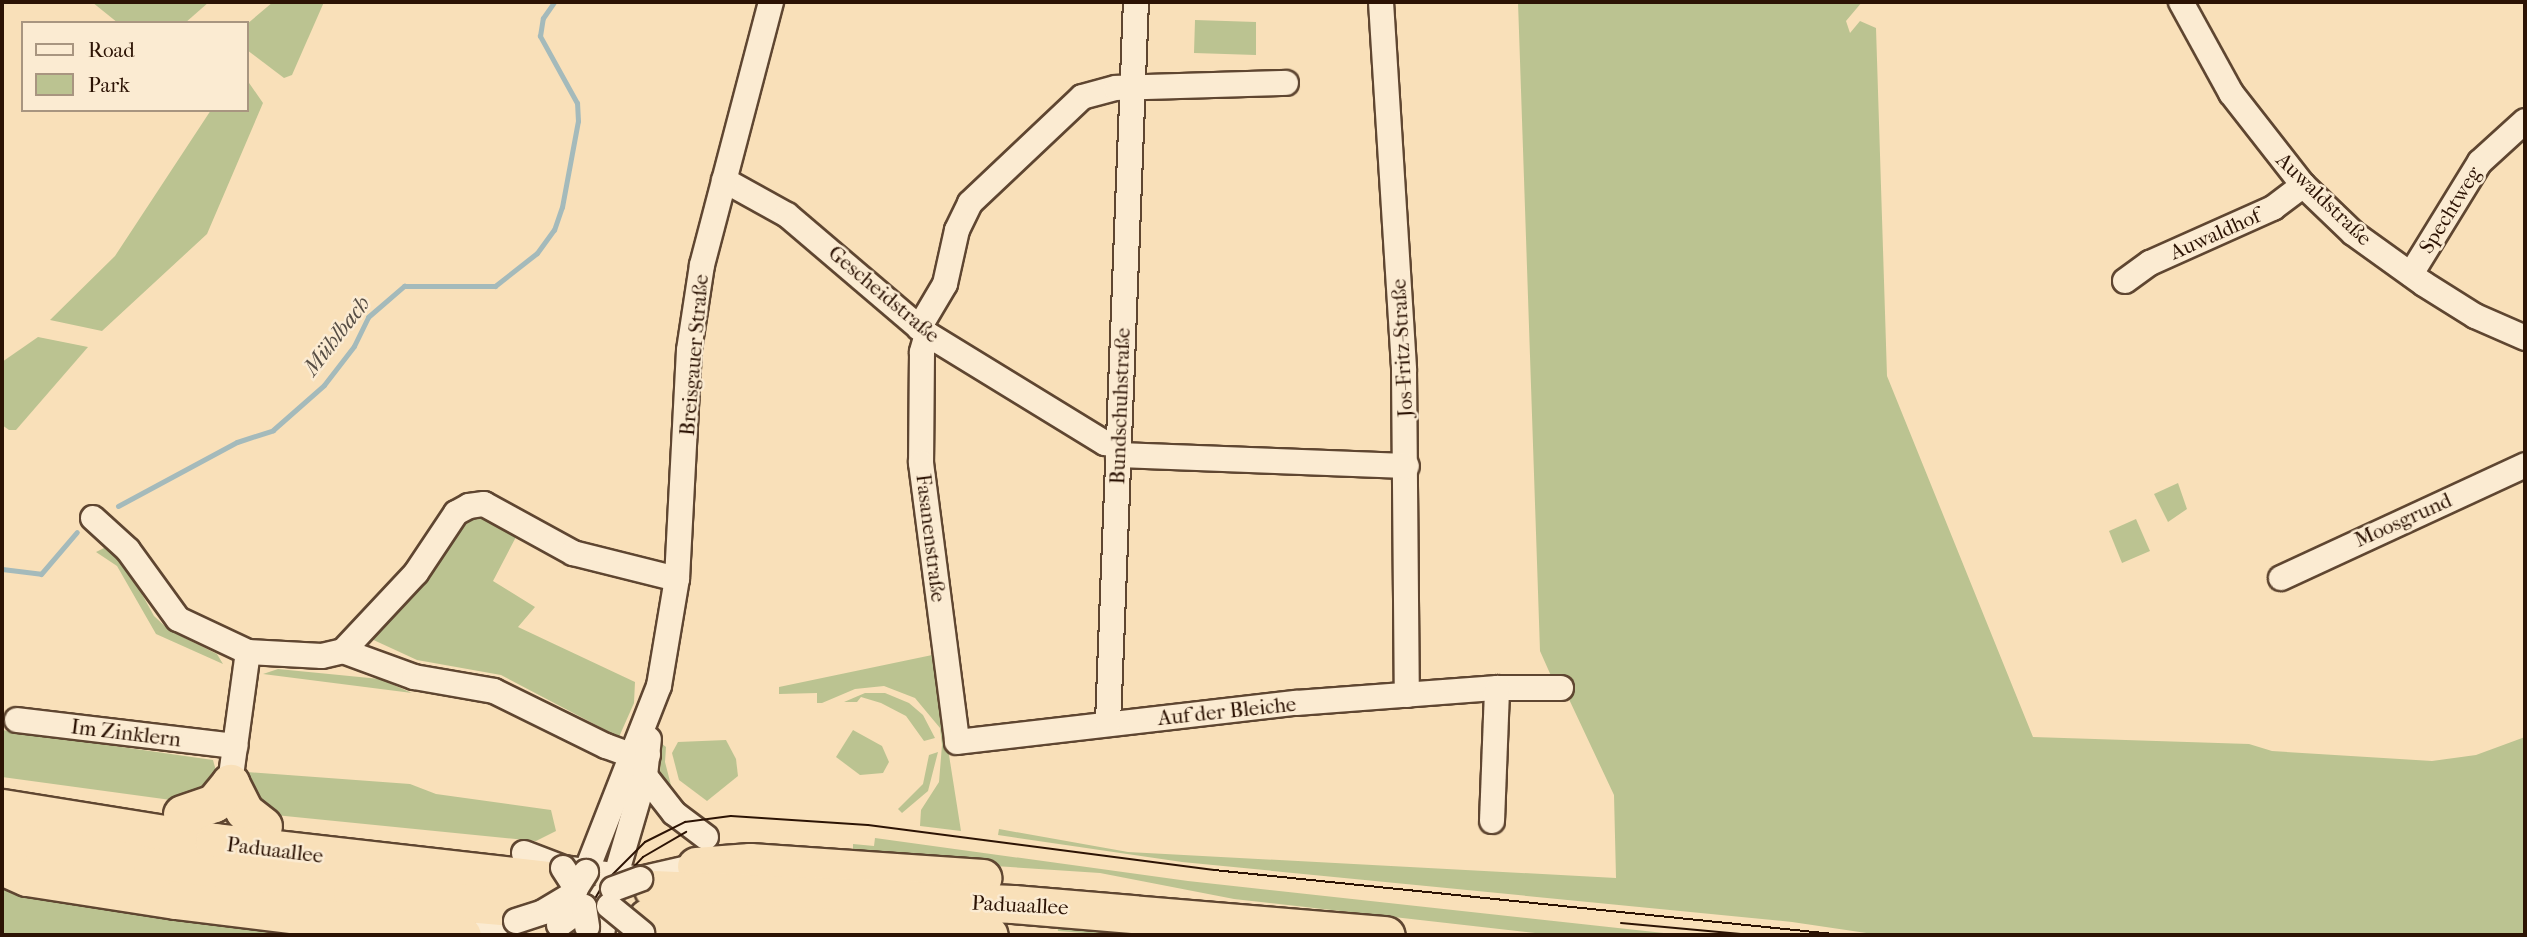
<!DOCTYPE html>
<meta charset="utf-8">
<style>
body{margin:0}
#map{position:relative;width:2527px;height:937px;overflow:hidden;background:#f9e0b9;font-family:"IM FELL French Canon",serif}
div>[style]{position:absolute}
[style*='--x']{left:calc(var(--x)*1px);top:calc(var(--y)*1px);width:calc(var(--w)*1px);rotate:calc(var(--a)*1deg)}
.green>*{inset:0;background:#bbc391}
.stream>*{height:5px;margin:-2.5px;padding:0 2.5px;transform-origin:2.5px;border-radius:2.5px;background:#a4babb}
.roads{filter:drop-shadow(2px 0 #5f4631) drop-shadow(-2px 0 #5f4631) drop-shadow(0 2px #5f4631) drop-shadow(0 -2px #5f4631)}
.minor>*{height:24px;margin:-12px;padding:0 12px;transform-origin:12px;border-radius:12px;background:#fbebd2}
.highway>*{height:37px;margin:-18.5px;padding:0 18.5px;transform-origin:18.5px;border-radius:18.5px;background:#f9e0b9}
.tram>*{height:2px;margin:-1px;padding:0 1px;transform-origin:1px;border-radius:1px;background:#2c1304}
.bridges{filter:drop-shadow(2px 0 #5f4631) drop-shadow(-2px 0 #5f4631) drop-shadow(0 2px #5f4631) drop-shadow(0 -2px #5f4631)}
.minor-bridge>*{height:24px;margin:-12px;padding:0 12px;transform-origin:12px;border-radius:12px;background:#fbebd2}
span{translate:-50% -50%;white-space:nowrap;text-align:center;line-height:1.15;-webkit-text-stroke:5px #fbebd2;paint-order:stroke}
.street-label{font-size:21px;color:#2c1304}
.water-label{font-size:23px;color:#564d44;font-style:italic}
.frame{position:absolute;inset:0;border:4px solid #2c1304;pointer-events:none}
.legend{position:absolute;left:21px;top:21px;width:228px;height:91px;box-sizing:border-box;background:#fbebd2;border:2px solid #a89580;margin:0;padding:9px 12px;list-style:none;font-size:21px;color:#2c1304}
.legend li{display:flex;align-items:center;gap:14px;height:35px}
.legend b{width:35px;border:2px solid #a89580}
</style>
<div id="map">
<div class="green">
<div style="clip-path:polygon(92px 2px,209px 2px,185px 23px,118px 23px)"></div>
<div style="clip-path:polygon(273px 2px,324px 2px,292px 75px,284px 78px,247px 50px,247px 24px)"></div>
<div style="clip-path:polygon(1518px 2px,1862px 2px,1846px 21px,1850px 33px,1860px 21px,1876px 28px,1887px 376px,2033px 737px,2249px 744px,2272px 751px,2432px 761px,2476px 755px,2525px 737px,2525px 935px,1880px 935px,1792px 922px,1182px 862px,998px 835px,999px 829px,1128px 852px,1616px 878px,1614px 795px,1567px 695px,1552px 678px,1540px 651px)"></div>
<div style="clip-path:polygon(1195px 20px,1256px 22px,1256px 55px,1194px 53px)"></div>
<div style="clip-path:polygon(247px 80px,263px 103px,207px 234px,102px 331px,50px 320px,115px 256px,211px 110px,247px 110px)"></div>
<div style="clip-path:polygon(38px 337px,88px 347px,16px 430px,9px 430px,2px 425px,2px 362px)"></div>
<div style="clip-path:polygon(2178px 483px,2187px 509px,2168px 522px,2154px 494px)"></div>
<div style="clip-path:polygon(474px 513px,493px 516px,517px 535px,493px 581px,535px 607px,518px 627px,635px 682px,634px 703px,619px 737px,501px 675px,417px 660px,367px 637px,444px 554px,460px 518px)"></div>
<div style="clip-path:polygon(2136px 519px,2150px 551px,2122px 563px,2109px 531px)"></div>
<div style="clip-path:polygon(108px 546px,127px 567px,154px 616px,169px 630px,217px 654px,223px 664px,156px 634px,117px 566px,96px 552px)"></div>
<div style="clip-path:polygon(937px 654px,949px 755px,961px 831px,920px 826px,921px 810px,939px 782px,942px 745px,940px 728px,915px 698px,884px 686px,855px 689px,822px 703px,817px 703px,817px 693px,779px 694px,779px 687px)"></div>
<div style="clip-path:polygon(278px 669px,380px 679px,412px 693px,263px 674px)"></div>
<div style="clip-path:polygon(865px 693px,885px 693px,909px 703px,923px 715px,935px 738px,924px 741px,906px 716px,881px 703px,861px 697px,857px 702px,844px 702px)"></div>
<div style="clip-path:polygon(2px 730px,213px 760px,218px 778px,193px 803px,2px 777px)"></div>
<div style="clip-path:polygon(853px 730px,882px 746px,889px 762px,883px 773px,860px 775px,836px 757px)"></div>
<div style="clip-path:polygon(726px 740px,736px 759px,738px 776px,707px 801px,679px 780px,672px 753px,678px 742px)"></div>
<div style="clip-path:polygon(661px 743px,666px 747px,665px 762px,673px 793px,660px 774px)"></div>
<div style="clip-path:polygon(938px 752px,928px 791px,902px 813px,898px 809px,923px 784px,929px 755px)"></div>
<div style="clip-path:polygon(247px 772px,410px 784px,436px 794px,551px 810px,556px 831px,536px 841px,265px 814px,240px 782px)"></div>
<div style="clip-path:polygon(875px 838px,1188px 881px,1682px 935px,1553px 935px,1234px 899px,1100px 873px,933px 862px,853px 850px,853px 844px,874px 846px)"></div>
<div style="clip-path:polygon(2px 880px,332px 935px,2px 935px)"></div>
<div style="clip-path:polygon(1057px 925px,1224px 935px,1111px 935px,1058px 931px)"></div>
</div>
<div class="stream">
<div style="--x:118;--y:506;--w:135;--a:-28.3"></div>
<div style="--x:237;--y:442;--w:38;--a:-18"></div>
<div style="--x:273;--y:430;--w:68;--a:-41.4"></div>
<div style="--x:324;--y:385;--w:49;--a:-52.4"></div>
<div style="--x:354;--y:346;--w:32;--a:-64"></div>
<div style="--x:368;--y:317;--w:48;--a:-40.7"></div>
<div style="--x:404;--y:286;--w:91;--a:0"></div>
<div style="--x:495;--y:286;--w:53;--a:-38.2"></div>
<div style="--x:537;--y:253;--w:29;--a:-54"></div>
<div style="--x:554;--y:230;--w:24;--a:-71"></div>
<div style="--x:562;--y:207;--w:87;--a:-79.5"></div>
<div style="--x:578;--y:121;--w:18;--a:-93"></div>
<div style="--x:577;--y:103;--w:77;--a:-118.9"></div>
<div style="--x:540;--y:36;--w:18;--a:-81"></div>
<div style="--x:543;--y:18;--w:19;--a:-55"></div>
<div style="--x:2;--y:569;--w:39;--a:7"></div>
<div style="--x:41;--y:574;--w:55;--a:-49.4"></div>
</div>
<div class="roads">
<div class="minor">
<div style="--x:1381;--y:2;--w:369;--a:86.4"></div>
<div style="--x:1404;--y:370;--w:325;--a:89.5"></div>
<div style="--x:2181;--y:2;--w:104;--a:61.2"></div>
<div style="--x:2231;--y:93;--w:117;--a:52"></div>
<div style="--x:2303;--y:185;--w:69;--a:43.8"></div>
<div style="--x:2353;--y:233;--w:87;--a:35.7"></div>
<div style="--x:2424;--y:284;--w:60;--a:32.1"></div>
<div style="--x:2475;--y:316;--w:55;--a:23.7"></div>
<div style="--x:724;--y:180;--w:72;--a:29.1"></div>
<div style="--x:787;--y:215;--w:184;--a:40.4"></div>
<div style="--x:927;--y:334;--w:209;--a:31.5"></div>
<div style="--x:1105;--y:443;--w:14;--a:4"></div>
<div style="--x:2411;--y:274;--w:132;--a:-58.4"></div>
<div style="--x:2480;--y:162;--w:61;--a:-42.3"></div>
<div style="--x:2125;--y:281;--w:31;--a:-36"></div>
<div style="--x:2150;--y:263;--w:135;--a:-24.1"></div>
<div style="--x:2273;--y:208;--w:38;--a:-37"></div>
<div style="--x:919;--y:328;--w:51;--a:-59.4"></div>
<div style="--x:945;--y:284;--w:55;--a:-77.5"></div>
<div style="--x:957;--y:230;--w:30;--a:-64"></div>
<div style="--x:970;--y:203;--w:154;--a:-43.4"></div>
<div style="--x:1082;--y:97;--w:35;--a:-15"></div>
<div style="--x:1116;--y:88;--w:170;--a:-1.7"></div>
<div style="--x:927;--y:334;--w:19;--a:106"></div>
<div style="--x:922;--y:352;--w:111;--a:90.5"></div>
<div style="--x:921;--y:463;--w:281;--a:82.6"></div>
<div style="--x:957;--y:742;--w:341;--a:-6.6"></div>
<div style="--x:1296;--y:703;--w:202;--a:-4.3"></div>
<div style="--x:1497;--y:688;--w:64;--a:0"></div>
<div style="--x:1118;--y:455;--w:289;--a:2.2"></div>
<div style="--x:93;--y:518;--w:47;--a:42.4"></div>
<div style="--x:128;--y:550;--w:85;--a:54.1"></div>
<div style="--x:178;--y:619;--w:77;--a:25.2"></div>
<div style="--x:248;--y:652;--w:74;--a:3.1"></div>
<div style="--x:322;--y:656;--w:22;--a:-13"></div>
<div style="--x:343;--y:651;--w:107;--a:-46.9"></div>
<div style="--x:416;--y:573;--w:72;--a:-56.3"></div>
<div style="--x:456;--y:513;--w:15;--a:-28"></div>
<div style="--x:469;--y:506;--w:15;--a:-8"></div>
<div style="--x:484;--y:504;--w:102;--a:28.8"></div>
<div style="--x:573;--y:553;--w:107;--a:14"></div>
<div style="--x:2281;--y:578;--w:269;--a:-24.8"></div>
<div style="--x:343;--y:651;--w:76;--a:20.1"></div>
<div style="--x:414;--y:677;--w:81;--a:9.9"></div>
<div style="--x:494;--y:691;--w:125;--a:26.2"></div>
<div style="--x:606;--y:746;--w:27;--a:20"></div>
<div style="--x:631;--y:755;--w:17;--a:0"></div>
<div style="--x:17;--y:720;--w:220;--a:6.8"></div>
<div style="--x:1108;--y:723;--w:722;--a:-87.78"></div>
<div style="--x:645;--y:776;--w:47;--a:51.9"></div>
<div style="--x:674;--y:813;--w:40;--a:37"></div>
<div style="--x:230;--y:783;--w:132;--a:-82.2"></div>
<div style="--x:1492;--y:821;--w:133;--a:-87.8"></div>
<div style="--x:524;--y:853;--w:42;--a:21"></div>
<div style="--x:563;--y:868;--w:78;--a:8.1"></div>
<div style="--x:640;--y:879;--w:57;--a:-13.1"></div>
<div style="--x:586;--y:872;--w:200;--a:-68.6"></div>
<div style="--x:659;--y:686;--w:109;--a:-80.5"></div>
<div style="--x:677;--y:579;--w:229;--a:-87"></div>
<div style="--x:689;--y:350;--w:86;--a:-81.3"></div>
<div style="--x:702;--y:265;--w:272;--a:-75.3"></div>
<div style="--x:616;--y:875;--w:103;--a:-73.7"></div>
<div style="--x:645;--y:776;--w:37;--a:-84"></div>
<div style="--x:576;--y:888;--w:21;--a:67"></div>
<div style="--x:584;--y:907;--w:34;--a:-32"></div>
<div style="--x:475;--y:935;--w:43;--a:-18.9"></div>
<div style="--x:602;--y:935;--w:7;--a:-82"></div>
</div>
<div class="highway">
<div style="--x:230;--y:783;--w:31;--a:63"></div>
<div style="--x:244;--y:811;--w:24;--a:38"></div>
<div style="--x:2;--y:808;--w:215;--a:9.1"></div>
<div style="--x:214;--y:842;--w:337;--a:6.5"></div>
<div style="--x:182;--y:814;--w:34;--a:-19"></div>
<div style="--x:214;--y:803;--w:26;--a:-51"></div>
<div style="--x:2;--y:839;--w:152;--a:10.2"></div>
<div style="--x:152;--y:866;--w:202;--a:7.7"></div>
<div style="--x:352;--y:893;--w:173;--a:5"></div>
<div style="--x:2;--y:866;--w:27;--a:24"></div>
<div style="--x:27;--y:877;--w:150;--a:8.8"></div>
<div style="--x:175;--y:900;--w:289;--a:7"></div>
<div style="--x:696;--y:866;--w:54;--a:-4.2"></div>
<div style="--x:750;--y:862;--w:233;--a:3.9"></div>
<div style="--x:653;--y:889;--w:360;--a:2.4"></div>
<div style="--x:1013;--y:904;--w:374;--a:4.8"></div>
<div style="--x:647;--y:918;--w:342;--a:2.8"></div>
</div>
</div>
<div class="tram">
<div style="--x:1621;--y:923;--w:134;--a:5.2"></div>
<div style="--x:589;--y:924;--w:42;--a:-55.6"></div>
<div style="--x:613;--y:889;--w:44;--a:-46.8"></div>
<div style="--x:643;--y:857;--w:50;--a:-30.2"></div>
<div style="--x:574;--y:935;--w:60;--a:-60"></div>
<div style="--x:604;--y:883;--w:58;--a:-45"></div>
<div style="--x:645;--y:842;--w:45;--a:-26.6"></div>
<div style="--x:685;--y:822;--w:46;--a:-7.4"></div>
<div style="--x:731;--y:816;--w:137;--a:3.8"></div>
<div style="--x:868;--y:825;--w:349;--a:7.4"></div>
<div style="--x:1214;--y:870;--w:632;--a:5.9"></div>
</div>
<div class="bridges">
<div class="minor-bridge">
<div style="--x:563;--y:868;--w:24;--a:57"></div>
<div style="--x:576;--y:888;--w:19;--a:-58"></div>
<div style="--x:613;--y:889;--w:29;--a:-20"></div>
<div style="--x:609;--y:906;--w:43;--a:39.3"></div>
<div style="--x:516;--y:921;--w:28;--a:-18"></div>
<div style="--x:543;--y:912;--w:37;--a:-31"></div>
<div style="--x:559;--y:925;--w:31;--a:-36"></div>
<div style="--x:584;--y:907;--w:20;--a:81"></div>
</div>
</div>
<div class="street-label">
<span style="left:2324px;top:199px;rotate:44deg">Auwaldstraße</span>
<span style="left:2450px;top:210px;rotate:-58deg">Spechtweg</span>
<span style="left:2215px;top:234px;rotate:-24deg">Auwaldhof</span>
<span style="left:884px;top:294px;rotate:40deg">Gescheidstraße</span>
<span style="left:1402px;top:348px;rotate:-93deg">Jos-Fritz-Straße</span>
<span style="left:694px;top:355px;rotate:-85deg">Breisgauer Straße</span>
<span style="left:1120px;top:406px;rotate:-88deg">Bundschuhstraße</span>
<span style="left:2403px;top:520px;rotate:-24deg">Moosgrund</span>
<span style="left:931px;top:538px;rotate:83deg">Fasanenstraße</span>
<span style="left:1227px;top:711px;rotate:-6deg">Auf der Bleiche</span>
<span style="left:126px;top:733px;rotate:7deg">Im Zinklern</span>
<span style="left:275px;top:850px;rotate:7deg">Paduaallee</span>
<span style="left:1020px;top:905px;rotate:3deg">Paduaallee</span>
</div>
<div class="water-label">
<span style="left:337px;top:336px;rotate:-52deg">Mühlbach</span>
</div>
<div class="frame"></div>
<ul class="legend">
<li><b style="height:9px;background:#fbebd2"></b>Road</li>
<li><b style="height:19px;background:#bbc391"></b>Park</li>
</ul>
</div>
